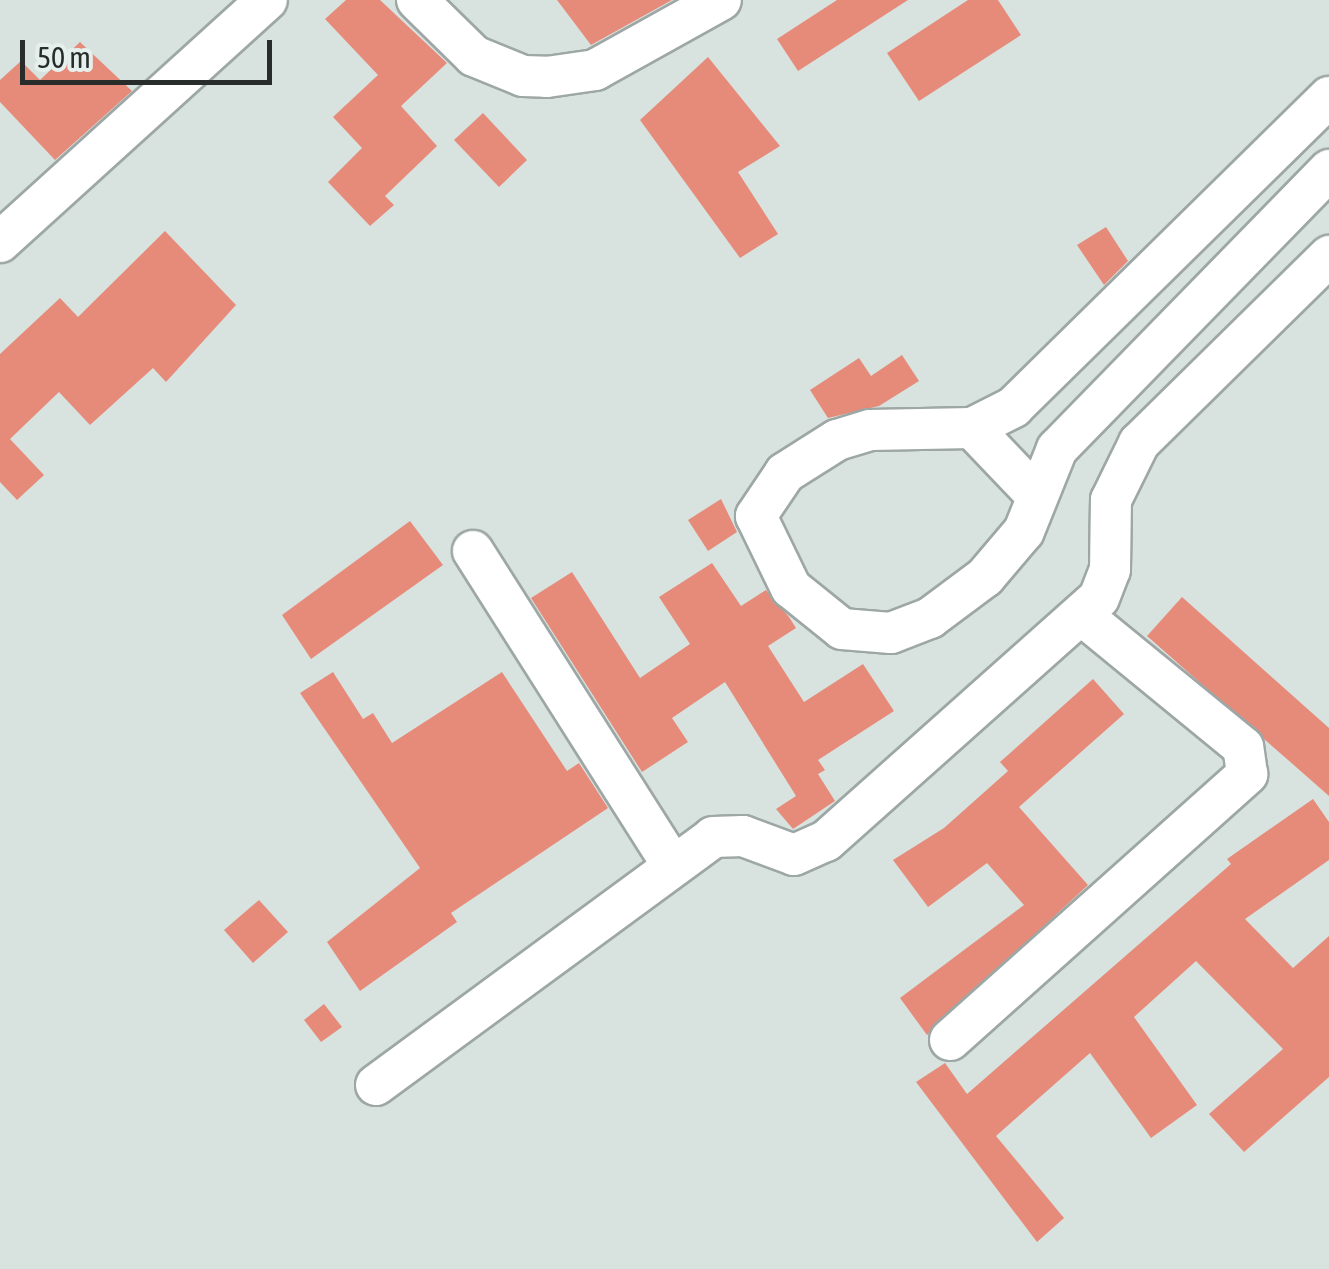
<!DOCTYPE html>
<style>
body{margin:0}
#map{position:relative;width:1329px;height:1269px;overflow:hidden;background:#d8e3e0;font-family:"Asap Condensed",sans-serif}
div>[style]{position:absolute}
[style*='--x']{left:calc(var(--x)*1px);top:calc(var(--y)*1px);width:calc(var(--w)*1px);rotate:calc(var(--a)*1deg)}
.building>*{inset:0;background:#e68b7a}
.roads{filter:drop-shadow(2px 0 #9da7a5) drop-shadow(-2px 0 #9da7a5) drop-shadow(0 2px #9da7a5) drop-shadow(0 -2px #9da7a5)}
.minor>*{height:40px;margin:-20px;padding:0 20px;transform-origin:20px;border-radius:20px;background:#fff}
span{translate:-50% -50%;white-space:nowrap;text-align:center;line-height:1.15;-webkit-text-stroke:8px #e5f0ed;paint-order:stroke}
.scale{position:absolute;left:20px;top:40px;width:252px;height:45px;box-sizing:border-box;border:5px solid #282c2b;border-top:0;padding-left:12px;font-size:30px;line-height:35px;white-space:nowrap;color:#282c2b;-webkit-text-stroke:8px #e5f0ed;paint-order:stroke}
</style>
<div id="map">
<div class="building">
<div style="clip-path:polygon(346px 0,380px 0,447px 63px,401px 106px,437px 146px,385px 196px,394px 205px,370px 226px,328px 182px,362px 148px,333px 117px,378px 75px,325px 19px)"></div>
<div style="clip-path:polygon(557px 0,672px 0,591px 45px)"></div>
<div style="clip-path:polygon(837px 0,908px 0,798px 71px,777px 39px)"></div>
<div style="clip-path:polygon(968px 0,998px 0,1021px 35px,919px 101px,887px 53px)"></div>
<div style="clip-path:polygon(80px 42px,132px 91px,55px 160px,0 102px,0 80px,21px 61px,40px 80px)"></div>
<div style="clip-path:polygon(708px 57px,780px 146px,738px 172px,778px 234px,740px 258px,640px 120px)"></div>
<div style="clip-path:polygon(483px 113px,527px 160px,499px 187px,454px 140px)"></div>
<div style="clip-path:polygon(1106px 227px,1128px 261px,1104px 285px,1077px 245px)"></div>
<div style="clip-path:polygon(165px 231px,236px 305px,166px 382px,153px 368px,90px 425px,59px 392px,10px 439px,44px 475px,17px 500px,0 482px,0 354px,60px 298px,78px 317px)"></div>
<div style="clip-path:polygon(902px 355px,919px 381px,879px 406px,828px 418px,810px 390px,859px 358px,871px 376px)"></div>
<div style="clip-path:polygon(721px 499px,737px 532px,708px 551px,688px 520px)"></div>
<div style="clip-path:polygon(410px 521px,443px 565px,311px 659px,282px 615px)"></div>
<div style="clip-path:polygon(712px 563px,741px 606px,766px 590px,789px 617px,796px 628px,768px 646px,804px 702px,863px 664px,894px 711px,818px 760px,825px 770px,818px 774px,835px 801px,793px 829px,776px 809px,796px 796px,725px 682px,672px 718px,688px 742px,642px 772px,531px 598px,572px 572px,640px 678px,690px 644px,659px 597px)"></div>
<div style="clip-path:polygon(1182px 597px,1329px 728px,1329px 796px,1147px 636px)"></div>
<div style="clip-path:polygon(333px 672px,363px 719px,373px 713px,392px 743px,502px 672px,567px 771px,579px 763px,608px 808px,451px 913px,457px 922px,360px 991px,327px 942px,420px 868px,300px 693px)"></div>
<div style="clip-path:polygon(1093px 679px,1124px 714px,1019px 807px,1088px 885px,927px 1035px,900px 998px,1024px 905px,987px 863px,928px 907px,893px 860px,944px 828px,1008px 771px,1000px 762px)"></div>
<div style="clip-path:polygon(1313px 799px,1329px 822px,1329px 860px,1245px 919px,1293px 968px,1329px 936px,1329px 1077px,1244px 1152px,1209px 1114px,1283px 1049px,1196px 961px,1134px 1017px,1197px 1105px,1151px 1138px,1090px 1053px,996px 1136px,1064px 1218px,1037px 1242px,916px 1082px,945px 1063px,967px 1094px,1231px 864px,1227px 859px)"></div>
<div style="clip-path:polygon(259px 900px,288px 932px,253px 963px,224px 930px)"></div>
<div style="clip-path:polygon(324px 1004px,342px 1027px,321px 1042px,304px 1020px)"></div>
</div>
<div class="roads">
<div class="minor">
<div style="--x:417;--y:0;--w:80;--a:44.5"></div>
<div style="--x:474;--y:56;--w:53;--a:22.2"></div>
<div style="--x:523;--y:76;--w:24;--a:2"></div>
<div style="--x:547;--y:77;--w:49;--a:-8.3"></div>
<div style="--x:595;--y:70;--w:144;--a:-29.1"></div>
<div style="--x:1329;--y:97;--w:442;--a:135.5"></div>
<div style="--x:1014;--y:407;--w:47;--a:153.4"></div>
<div style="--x:972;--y:428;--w:102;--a:178.9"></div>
<div style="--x:870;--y:430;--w:34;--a:163"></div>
<div style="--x:837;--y:440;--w:62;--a:147.6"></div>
<div style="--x:785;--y:473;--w:52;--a:124"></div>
<div style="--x:756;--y:516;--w:80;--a:64.1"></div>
<div style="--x:791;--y:588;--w:65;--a:38.8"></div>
<div style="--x:842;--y:629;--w:49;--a:4.7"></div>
<div style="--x:891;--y:633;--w:42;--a:-21"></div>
<div style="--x:930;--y:618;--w:69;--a:-36.7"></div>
<div style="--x:985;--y:577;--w:60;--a:-49.7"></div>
<div style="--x:1024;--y:531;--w:88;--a:-68.1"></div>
<div style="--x:1057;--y:449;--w:390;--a:-45.7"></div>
<div style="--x:0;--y:242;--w:360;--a:-42.2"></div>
<div style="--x:972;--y:428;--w:93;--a:46.3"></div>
<div style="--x:473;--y:551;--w:373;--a:57.6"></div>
<div style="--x:950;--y:1040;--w:399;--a:-41.8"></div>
<div style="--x:1247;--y:774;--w:27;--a:-98"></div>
<div style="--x:1243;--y:747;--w:207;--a:-140.7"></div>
<div style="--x:376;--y:1085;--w:418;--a:-36.3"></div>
<div style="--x:713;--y:837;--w:30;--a:-2"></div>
<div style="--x:743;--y:836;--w:54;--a:20.4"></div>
<div style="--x:794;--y:855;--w:35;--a:-24"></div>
<div style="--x:826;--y:841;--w:365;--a:-41.7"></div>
<div style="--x:1099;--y:598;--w:30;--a:-69"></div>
<div style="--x:1110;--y:570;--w:70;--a:-89.2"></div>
<div style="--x:1111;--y:500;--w:64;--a:-63.8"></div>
<div style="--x:1139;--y:443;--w:267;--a:-44.5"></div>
</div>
</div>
<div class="scale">50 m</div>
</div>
